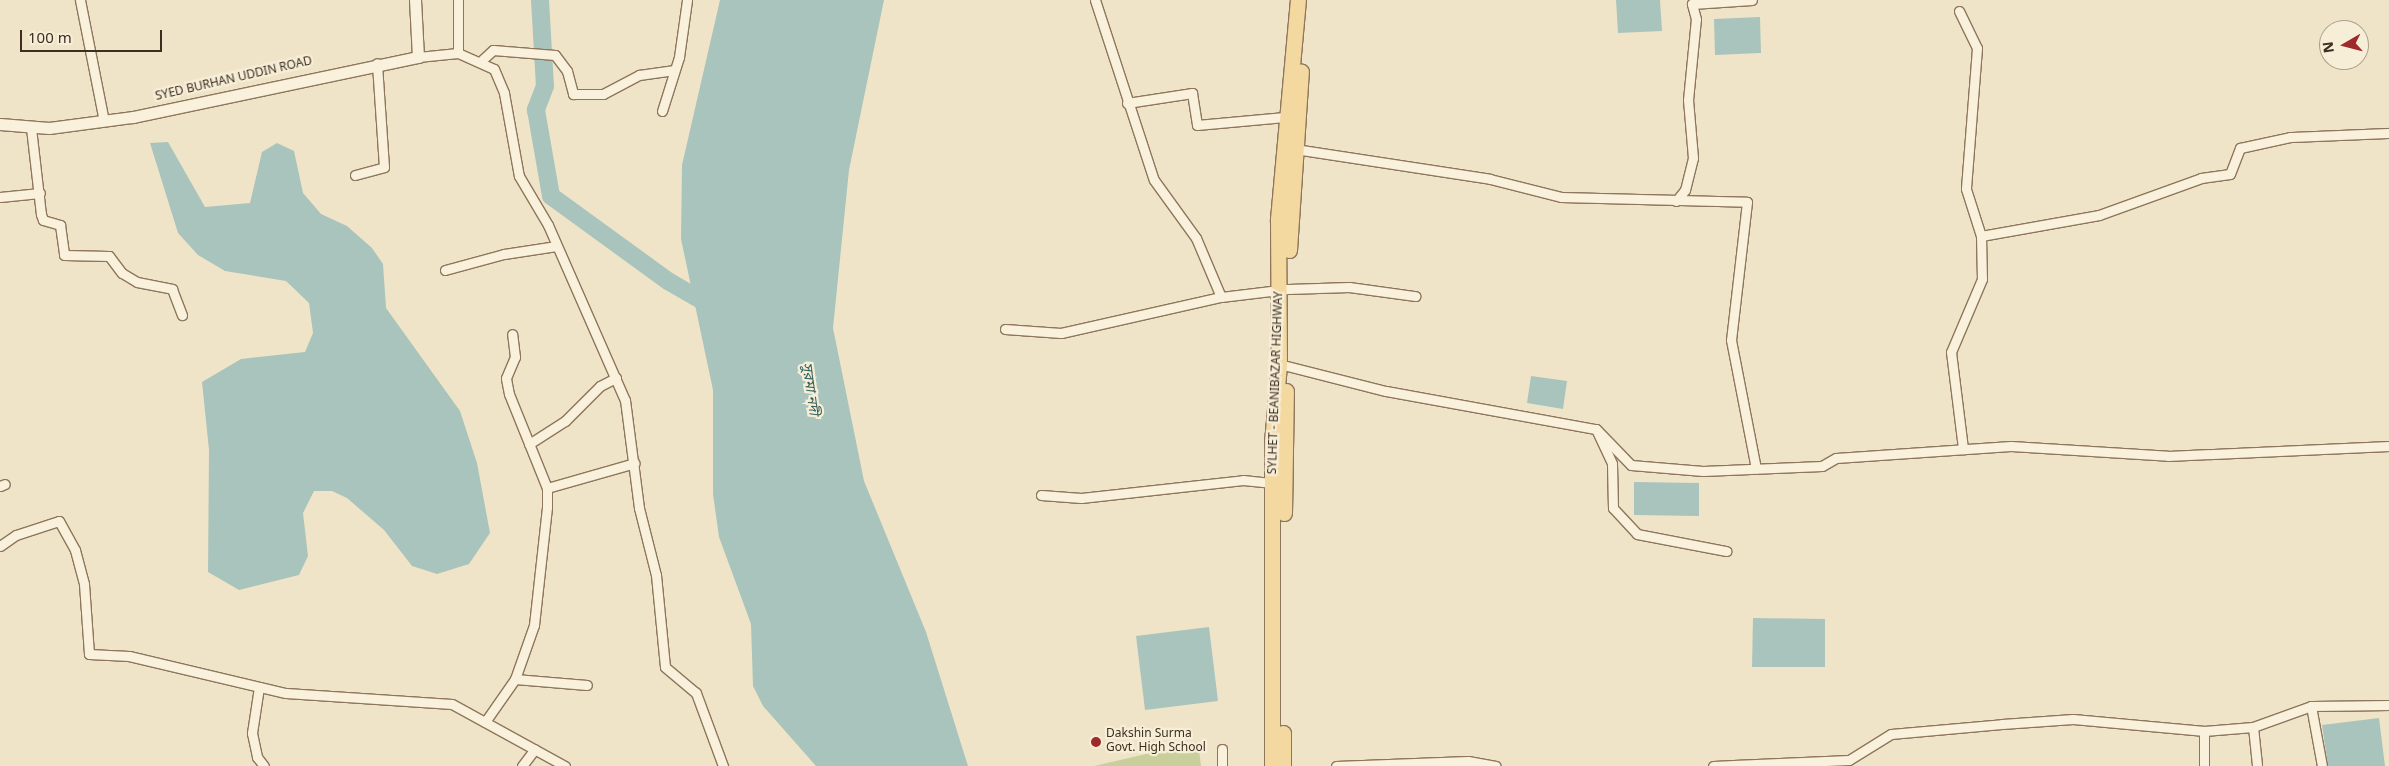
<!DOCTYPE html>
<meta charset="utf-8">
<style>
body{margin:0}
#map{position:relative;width:2389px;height:766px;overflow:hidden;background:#f0e4c8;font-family:Georgia,"Noto Sans Bengali",serif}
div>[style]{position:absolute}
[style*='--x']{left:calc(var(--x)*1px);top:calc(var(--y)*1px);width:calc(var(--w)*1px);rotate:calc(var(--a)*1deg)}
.green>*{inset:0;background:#c9cf9b}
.water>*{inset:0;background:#a9c4bc}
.river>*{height:18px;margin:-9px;padding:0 9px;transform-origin:9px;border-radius:9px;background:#a9c4bc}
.roads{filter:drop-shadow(1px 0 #8d765c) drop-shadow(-1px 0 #8d765c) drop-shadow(0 1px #8d765c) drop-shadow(0 -1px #8d765c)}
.minor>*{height:9px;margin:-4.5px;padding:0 4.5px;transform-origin:4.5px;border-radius:4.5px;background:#faf1dc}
.tertiary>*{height:11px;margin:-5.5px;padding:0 5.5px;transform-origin:5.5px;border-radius:5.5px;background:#faf1dc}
.primary>*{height:15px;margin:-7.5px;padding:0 7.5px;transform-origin:7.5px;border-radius:7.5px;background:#f3d9a0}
.dots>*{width:14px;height:14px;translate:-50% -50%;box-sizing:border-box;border:2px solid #f7eed8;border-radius:50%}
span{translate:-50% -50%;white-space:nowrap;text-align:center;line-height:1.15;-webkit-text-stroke:4.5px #f7eed8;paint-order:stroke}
.street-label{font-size:12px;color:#3d2e20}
.poi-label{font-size:12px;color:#3d2e20}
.left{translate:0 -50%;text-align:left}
.water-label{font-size:14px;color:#2f5d5a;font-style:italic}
.north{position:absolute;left:2319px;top:20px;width:50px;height:50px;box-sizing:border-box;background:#f7eed8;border:1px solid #ada18e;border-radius:50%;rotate:262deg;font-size:14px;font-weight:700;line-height:20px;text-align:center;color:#3d2e20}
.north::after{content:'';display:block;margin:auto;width:18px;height:22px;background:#9e2a2b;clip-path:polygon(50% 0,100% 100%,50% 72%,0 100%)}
.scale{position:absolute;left:20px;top:30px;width:142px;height:22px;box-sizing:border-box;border:2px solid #3d2e20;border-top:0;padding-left:6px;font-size:15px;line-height:18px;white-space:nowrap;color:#3d2e20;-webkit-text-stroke:4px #f7eed8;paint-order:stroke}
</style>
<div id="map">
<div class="green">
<div style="clip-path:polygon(1198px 742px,1201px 766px,1094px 766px)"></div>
</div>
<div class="water">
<div style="clip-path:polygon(720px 0,884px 0,849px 170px,833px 328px,864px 481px,926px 632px,968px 766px,816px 766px,763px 706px,753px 686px,751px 624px,719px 537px,713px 494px,713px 390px,681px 239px,682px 165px)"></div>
<div style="clip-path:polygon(1616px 0,1660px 0,1662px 31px,1618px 33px)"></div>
<div style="clip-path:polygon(1760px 17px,1761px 53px,1715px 55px,1714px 19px)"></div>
<div style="clip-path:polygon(168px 142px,205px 207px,250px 203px,262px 152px,277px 143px,294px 151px,303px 193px,321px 214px,347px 226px,372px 248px,383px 264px,386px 308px,460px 411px,477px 463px,490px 533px,469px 564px,437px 574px,412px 566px,384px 530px,347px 498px,332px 491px,314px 491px,303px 513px,308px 556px,299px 575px,239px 590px,208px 572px,209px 450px,202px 382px,241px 359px,305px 352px,313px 333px,309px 303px,286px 281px,225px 271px,198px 255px,178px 233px,150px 143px)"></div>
<div style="clip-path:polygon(1531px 376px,1567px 381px,1563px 409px,1527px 403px)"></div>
<div style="clip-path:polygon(1634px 482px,1699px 483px,1699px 516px,1634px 515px)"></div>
<div style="clip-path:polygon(1753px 618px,1825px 619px,1825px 667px,1752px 667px)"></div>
<div style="clip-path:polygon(1209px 627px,1218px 701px,1145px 710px,1136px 636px)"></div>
<div style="clip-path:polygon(2379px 718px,2385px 766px,2328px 766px,2322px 725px)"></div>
</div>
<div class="river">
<div style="--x:540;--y:0;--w:86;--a:86.7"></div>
<div style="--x:545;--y:86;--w:26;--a:111"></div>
<div style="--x:536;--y:110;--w:87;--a:80.1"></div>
<div style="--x:551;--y:196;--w:145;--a:36"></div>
<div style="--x:668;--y:281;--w:52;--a:30"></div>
</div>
<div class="roads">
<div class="minor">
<div style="--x:80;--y:0;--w:123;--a:78.8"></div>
<div style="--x:1095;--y:0;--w:189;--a:71.9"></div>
<div style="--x:1154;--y:180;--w:72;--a:54.1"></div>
<div style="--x:1196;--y:238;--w:64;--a:67"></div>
<div style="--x:1959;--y:11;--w:41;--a:64.1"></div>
<div style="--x:1977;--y:48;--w:141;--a:94.5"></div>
<div style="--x:1966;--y:189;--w:49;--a:72.3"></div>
<div style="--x:1981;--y:236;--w:43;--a:88.7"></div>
<div style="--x:1982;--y:279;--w:79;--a:113"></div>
<div style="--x:1951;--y:352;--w:98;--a:82.9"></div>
<div style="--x:458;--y:53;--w:53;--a:-90"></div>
<div style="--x:418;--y:57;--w:40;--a:-5.7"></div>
<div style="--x:458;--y:53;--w:39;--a:24"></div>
<div style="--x:494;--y:69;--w:26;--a:67"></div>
<div style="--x:504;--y:93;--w:84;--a:79.8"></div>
<div style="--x:519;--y:176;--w:57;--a:59.4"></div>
<div style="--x:548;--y:225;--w:191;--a:66.3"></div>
<div style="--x:625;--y:400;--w:109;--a:82.6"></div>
<div style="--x:639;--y:508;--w:69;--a:75.8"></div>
<div style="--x:656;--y:575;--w:92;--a:84.4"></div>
<div style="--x:665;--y:667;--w:40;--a:40"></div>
<div style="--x:696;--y:693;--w:78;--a:69.7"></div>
<div style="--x:482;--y:60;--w:15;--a:-42"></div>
<div style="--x:493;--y:50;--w:62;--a:4.6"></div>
<div style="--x:555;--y:55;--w:20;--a:53"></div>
<div style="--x:567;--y:71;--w:24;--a:75"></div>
<div style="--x:573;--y:94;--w:30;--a:0"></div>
<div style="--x:603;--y:94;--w:41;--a:-27.8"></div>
<div style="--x:639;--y:75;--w:34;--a:-8"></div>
<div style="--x:1127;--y:103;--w:66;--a:-8.7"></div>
<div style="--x:1192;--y:93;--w:32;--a:81"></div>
<div style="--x:1197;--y:125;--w:88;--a:-5.2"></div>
<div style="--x:1285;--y:117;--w:6;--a:45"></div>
<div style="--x:662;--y:111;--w:57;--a:-72.5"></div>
<div style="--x:679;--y:57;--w:58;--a:-82"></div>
<div style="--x:31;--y:128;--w:87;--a:83.4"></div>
<div style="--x:41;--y:214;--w:6;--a:72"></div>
<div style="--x:43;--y:220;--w:18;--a:16"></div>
<div style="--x:60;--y:225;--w:30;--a:82"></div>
<div style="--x:64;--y:255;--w:45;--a:1.3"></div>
<div style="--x:109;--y:256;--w:21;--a:53"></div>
<div style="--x:122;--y:273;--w:17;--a:31"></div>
<div style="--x:137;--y:282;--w:36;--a:11"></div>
<div style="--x:172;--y:289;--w:28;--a:69"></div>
<div style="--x:1295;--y:149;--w:197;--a:8.7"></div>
<div style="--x:1490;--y:179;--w:73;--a:14.2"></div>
<div style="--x:1561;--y:197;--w:186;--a:1.5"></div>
<div style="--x:1747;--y:202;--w:139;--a:96.6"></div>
<div style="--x:1731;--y:340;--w:131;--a:79"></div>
<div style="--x:355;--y:175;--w:30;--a:-15"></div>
<div style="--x:384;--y:167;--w:104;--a:-93.9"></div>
<div style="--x:0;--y:197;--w:40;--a:-5.7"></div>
<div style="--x:1676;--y:201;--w:14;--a:-51"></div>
<div style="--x:1685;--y:190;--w:33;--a:-76"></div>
<div style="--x:1693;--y:158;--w:58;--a:-94.9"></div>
<div style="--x:1688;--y:100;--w:81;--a:-84.4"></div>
<div style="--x:1696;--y:19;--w:16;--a:-105"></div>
<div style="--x:1692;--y:4;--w:60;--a:-3.8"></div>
<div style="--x:1981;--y:236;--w:120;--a:-10.1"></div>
<div style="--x:2099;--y:215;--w:109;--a:-19.9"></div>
<div style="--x:2201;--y:178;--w:29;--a:-8"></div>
<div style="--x:2230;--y:174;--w:28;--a:-69"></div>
<div style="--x:2240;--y:148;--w:51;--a:-12.4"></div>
<div style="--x:2290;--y:137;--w:99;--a:-2.3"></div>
<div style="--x:445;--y:270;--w:61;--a:-15.2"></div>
<div style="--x:504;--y:254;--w:53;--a:-8.7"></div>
<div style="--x:1005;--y:329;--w:56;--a:4.1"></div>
<div style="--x:1061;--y:333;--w:164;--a:-12.7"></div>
<div style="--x:1221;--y:297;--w:67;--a:-6.8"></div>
<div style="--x:1288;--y:289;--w:61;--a:-1.9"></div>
<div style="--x:1349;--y:287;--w:67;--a:7.8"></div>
<div style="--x:1287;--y:366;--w:102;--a:14.2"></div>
<div style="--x:1386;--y:391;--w:213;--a:10.3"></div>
<div style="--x:1596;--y:429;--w:38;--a:65"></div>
<div style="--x:1612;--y:464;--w:44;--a:88.7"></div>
<div style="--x:1613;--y:508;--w:35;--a:47"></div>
<div style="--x:1637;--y:534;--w:91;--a:10.8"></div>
<div style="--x:1596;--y:429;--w:50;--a:45.8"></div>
<div style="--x:1631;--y:465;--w:72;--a:4.8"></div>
<div style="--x:1703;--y:471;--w:119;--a:-2.4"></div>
<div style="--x:1822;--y:466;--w:16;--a:-30"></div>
<div style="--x:1836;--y:458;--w:175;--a:-3.9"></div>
<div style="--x:2011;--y:446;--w:157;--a:3.6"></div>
<div style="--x:2168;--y:456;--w:221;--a:-2.6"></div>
<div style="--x:529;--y:444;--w:43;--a:-32.6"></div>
<div style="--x:565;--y:421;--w:49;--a:-45"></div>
<div style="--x:600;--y:386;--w:18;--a:-27"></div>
<div style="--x:0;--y:486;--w:5;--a:-22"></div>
<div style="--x:547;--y:488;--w:91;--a:-15.9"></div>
<div style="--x:1041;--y:495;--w:40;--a:4.3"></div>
<div style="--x:1081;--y:498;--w:163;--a:-6.3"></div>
<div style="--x:1243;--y:480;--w:30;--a:6"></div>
<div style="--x:0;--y:546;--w:19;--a:-35"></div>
<div style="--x:16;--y:535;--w:45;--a:-18"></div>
<div style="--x:59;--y:521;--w:33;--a:61"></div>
<div style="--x:75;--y:550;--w:35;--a:75"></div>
<div style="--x:84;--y:584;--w:70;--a:85.9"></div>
<div style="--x:89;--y:654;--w:40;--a:2.9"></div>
<div style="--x:129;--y:656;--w:161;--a:13.3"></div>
<div style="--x:286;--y:693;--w:166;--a:3.8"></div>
<div style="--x:452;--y:704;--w:129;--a:28.8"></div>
<div style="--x:515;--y:679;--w:72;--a:4.8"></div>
<div style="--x:259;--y:687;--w:47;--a:98.7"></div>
<div style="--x:252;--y:733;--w:25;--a:78"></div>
<div style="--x:257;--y:757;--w:11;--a:52"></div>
<div style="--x:2311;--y:706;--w:61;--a:79.6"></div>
<div style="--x:485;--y:722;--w:52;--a:-55.1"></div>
<div style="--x:515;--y:679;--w:57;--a:-70.6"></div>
<div style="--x:534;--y:625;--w:119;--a:-83.7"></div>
<div style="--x:547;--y:507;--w:19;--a:-90"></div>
<div style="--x:547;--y:488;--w:101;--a:-112"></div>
<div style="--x:509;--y:394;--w:16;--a:-101"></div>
<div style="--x:506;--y:378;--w:23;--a:-67"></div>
<div style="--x:515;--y:357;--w:23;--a:-97"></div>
<div style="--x:2253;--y:727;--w:39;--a:84"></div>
<div style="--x:1222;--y:749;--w:17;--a:90"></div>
<div style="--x:522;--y:766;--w:21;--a:-53"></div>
<div style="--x:1336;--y:766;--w:132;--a:-2.2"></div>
<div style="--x:1468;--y:761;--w:28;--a:10"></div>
<div style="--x:1713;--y:766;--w:136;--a:-2.5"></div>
<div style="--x:1849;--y:760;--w:49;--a:-31.8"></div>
<div style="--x:1891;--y:734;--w:111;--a:-5.1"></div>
<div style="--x:2002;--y:724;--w:71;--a:-4"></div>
<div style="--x:2073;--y:719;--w:132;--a:5.2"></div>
<div style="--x:2204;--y:731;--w:49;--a:-4.7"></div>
<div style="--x:2253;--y:727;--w:62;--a:-19.9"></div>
<div style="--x:2311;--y:706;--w:78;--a:-0.7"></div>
<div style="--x:2204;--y:766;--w:35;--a:-90"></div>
</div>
<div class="tertiary">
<div style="--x:0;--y:124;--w:49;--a:4.7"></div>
<div style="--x:49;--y:128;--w:85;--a:-7.5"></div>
<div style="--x:133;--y:117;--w:291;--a:-11.9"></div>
<div style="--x:418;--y:57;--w:57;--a:-93"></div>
</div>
<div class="primary">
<div style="--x:1289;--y:250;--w:179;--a:-86.2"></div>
<div style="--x:1284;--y:513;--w:122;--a:-89.1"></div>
<div style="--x:1272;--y:766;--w:324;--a:-90"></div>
<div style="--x:1272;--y:442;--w:77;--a:-84.8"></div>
<div style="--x:1279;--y:365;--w:146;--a:-90.4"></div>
<div style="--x:1278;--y:219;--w:220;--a:-84.8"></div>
<div style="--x:1283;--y:766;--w:33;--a:-90"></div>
</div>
</div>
<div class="dots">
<div style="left:1096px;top:742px;background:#9e2a2b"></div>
</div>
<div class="street-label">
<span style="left:234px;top:80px;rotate:-13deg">SYED BURHAN UDDIN ROAD</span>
<span style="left:1277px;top:383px;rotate:-88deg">SYLHET - BEANIBAZAR HIGHWAY</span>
</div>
<div class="poi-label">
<span class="left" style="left:1106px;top:742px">Dakshin Surma<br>Govt. High School</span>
</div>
<div class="water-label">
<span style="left:809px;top:389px;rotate:82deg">সুরমা নদী</span>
</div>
<div class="north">N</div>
<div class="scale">100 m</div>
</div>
